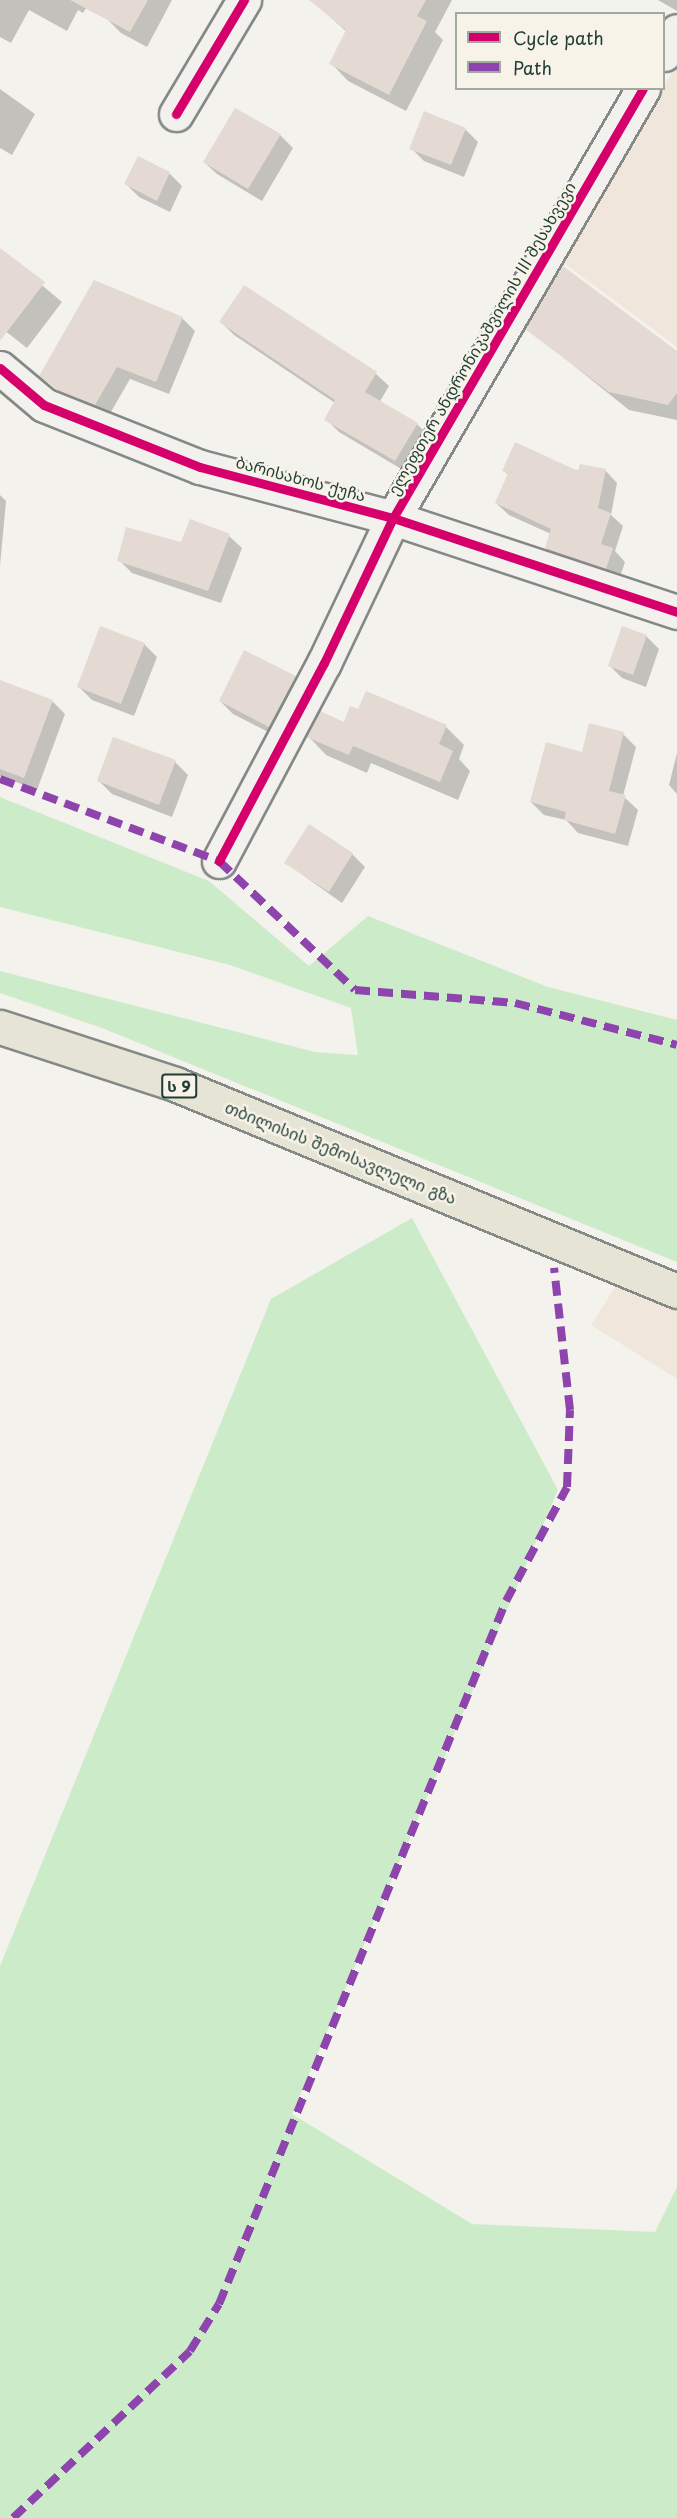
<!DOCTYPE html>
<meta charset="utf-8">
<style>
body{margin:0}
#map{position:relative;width:677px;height:2518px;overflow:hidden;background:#f4f2ec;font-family:"Playpen Sans","Noto Sans Georgian",sans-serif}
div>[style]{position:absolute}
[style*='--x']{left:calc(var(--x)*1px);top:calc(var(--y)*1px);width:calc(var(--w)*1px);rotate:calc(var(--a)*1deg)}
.built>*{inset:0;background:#f1e6dc}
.green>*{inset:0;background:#ccecc9}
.shadow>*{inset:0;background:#0003}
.building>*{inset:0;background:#e5d9d4}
.roads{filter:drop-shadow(2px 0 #848985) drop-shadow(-2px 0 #848985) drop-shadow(0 2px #848985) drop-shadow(0 -2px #848985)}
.minor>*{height:33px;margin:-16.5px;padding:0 16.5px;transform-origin:16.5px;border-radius:16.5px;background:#f2f1ed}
.trunk>*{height:33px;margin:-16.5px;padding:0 16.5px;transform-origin:16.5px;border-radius:16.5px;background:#e6e4d5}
.quiet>*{height:8px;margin-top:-4px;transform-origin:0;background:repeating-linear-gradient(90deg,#8e44ad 0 15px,transparent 0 23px)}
.cycleway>*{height:9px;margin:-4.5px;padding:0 4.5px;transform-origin:4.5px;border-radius:4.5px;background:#d6006c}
span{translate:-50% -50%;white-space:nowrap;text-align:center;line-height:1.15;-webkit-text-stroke:5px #f7f3e8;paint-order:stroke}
.shield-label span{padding:2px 4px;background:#f7f3e8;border:2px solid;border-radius:4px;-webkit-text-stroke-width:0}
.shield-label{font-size:15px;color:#1f3d34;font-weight:700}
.street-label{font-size:16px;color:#1f3d34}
.legend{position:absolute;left:455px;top:12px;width:210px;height:78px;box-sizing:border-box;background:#f7f3e8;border:2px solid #a1aaa0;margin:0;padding:8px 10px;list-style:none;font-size:18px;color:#1f3d34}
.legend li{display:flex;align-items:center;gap:12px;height:30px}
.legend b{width:30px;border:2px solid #a1aaa0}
</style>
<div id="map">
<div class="built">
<div style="clip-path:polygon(677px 64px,677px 347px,561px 261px)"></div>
<div style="clip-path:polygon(617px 1284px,677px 1305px,677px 1379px,591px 1325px)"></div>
</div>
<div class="green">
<div style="clip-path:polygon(0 797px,209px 881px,309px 966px,368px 916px,548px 987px,677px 1020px,677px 1262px,102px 1028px,0 993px,0 971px,315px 1052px,358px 1055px,351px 1008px,230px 965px,0 907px)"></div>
<div style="clip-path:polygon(412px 1218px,558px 1490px,292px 2114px,472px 2224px,655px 2232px,677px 2187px,677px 2518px,0 2518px,0 1966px,271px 1299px)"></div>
</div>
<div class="shadow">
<div style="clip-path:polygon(0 0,91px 0,83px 13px,78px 10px,67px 31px,29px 10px,11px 43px,0 37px)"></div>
<div style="clip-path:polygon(115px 0,172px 0,147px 47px,121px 33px,105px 17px)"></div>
<div style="clip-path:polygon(320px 0,452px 0,435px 32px,443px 40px,406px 111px,348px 81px,331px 63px,347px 32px,317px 5px)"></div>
<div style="clip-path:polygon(658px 0,677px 0,677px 11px)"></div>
<div style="clip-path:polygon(0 89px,35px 114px,12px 155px,0 148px)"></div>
<div style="clip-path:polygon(465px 129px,478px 142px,464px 177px,424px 161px,411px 148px)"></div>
<div style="clip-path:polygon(280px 135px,293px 148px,262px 201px,217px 174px,204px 162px)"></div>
<div style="clip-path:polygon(138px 158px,170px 174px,182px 186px,170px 212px,139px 197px,126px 184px)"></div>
<div style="clip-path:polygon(0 250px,62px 302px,27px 348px,0 327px)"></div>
<div style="clip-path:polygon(182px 318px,195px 331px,169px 394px,130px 379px,108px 417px,77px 405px,41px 376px)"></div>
<div style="clip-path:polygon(221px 322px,376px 374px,389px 386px,379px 403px,417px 424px,430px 437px,408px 473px,339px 432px,326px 419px,335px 403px,234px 335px)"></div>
<div style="clip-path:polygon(527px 328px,677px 352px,677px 420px,629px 410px)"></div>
<div style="clip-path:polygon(605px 470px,617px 483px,611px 515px,623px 526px,615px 551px,625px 562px,619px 580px,559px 561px,546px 548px,551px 534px,509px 515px,496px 503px,509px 475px,504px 471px)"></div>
<div style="clip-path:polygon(0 495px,6px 501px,0 566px)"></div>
<div style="clip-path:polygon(229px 536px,242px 548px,221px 603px,132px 573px,119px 560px)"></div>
<div style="clip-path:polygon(646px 636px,659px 649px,646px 687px,622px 678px,609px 665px)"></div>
<div style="clip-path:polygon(144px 644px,157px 657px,134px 716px,92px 700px,79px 687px)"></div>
<div style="clip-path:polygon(295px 677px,308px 690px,282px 739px,233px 714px,220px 701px)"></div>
<div style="clip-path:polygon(0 692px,52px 701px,65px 714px,37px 790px,0 776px)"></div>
<div style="clip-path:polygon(345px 724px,446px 727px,464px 745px,459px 759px,470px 771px,458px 800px,371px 763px,367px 773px,326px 755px,308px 736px)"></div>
<div style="clip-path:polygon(623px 734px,636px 747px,623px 796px,638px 810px,628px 846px,578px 833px,566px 820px,544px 815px,531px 802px,583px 754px)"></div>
<div style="clip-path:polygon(677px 753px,677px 794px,669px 785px)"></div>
<div style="clip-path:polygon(175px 762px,188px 775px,172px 817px,112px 794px,99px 781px)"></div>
<div style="clip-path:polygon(352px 854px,365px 867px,342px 903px,286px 863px)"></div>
</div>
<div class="building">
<div style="clip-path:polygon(70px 0,148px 0,130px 32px)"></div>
<div style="clip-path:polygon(309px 0,426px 0,417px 16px,427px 21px,389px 95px,329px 64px,346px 30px)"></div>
<div style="clip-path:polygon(235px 108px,281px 134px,248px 189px,203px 162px)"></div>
<div style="clip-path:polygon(424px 111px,466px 128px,451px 165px,409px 149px)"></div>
<div style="clip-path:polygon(138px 156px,170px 172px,157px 201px,124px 184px)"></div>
<div style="clip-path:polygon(0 248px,45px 282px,0 341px)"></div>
<div style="clip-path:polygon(563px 266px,677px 351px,677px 393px,668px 405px,609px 392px,525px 329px)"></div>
<div style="clip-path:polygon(94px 280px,183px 317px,156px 382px,117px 367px,95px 405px,62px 392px,39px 376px)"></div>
<div style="clip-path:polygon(244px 285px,377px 372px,365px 392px,418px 423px,395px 461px,324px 420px,335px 400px,219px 322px)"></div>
<div style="clip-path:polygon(515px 442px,578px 471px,580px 464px,606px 469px,598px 508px,611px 513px,601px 544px,613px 548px,606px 569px,545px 548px,551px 529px,495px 503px,508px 473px,502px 471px)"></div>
<div style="clip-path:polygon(190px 519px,230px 534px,208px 591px,117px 561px,126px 527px,181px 542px)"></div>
<div style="clip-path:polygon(100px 626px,145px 643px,121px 704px,77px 687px)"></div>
<div style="clip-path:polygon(622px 626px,647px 635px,633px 675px,608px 666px)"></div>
<div style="clip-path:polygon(244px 650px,296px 676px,269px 727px,219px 701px)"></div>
<div style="clip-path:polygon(0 680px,53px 700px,24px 778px,0 769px)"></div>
<div style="clip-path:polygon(366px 691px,447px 725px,439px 744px,453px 751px,440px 782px,353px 746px,349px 755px,306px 737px,320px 711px,344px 722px,350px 706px,358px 709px)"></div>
<div style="clip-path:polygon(589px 723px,624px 732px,609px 791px,626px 795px,615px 834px,564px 820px,566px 812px,530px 802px,546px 742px,582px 752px)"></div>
<div style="clip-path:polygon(113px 737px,176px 760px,159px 805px,97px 781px)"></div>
<div style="clip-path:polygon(309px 824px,353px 853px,329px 892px,284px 863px)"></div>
</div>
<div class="roads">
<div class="minor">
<div style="--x:664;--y:54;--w:26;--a:-61"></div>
<div style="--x:176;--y:114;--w:133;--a:-59.2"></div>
<div style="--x:0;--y:368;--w:57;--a:40.1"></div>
<div style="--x:44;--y:405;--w:168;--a:21.7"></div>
<div style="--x:200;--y:467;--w:200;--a:14.8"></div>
<div style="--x:393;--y:518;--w:299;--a:18.3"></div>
<div style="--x:219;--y:861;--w:224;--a:-62.1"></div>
<div style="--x:324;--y:663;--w:161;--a:-64.6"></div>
<div style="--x:393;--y:518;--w:497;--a:-59.8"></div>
</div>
<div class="trunk">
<div style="--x:0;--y:1027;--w:184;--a:18"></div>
<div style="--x:175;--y:1084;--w:543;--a:22.41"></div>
</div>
</div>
<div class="quiet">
<div style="--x:0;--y:779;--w:234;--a:20.5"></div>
<div style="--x:219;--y:861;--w:187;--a:43.5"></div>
<div style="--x:355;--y:990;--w:161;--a:4.6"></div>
<div style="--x:515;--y:1003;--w:167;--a:14.5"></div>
<div style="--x:13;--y:2518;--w:243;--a:-43.3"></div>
<div style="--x:190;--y:2351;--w:55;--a:-58.3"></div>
<div style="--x:219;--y:2304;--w:759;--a:-67.79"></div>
<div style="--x:506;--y:1601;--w:129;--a:-61.8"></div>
<div style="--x:567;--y:1487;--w:77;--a:-87.8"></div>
<div style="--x:570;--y:1410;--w:143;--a:-96.4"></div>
</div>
<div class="cycleway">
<div style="--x:176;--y:114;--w:133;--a:-59.2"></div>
<div style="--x:0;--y:368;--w:57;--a:40.1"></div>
<div style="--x:44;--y:405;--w:168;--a:21.7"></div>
<div style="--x:200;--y:467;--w:200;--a:14.8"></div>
<div style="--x:393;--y:518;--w:299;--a:18.3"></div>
<div style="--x:219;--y:861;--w:224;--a:-62.1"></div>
<div style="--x:324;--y:663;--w:161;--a:-64.6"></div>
<div style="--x:393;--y:518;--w:497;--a:-59.8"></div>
</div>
<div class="shield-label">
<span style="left:179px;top:1086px">ს 9</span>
</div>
<div class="street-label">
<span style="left:481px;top:338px;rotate:-60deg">ელეფთერ ანდრონიკაშვილის III შესახვევი</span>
<span style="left:301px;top:478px;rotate:15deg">ბარისახოს ქუჩა</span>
<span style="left:341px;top:1152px;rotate:22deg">თბილისის შემოსავლელი გზა</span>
</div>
<ul class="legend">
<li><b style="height:8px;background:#d6006c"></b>Cycle path</li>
<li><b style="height:8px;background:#8e44ad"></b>Path</li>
</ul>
</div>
